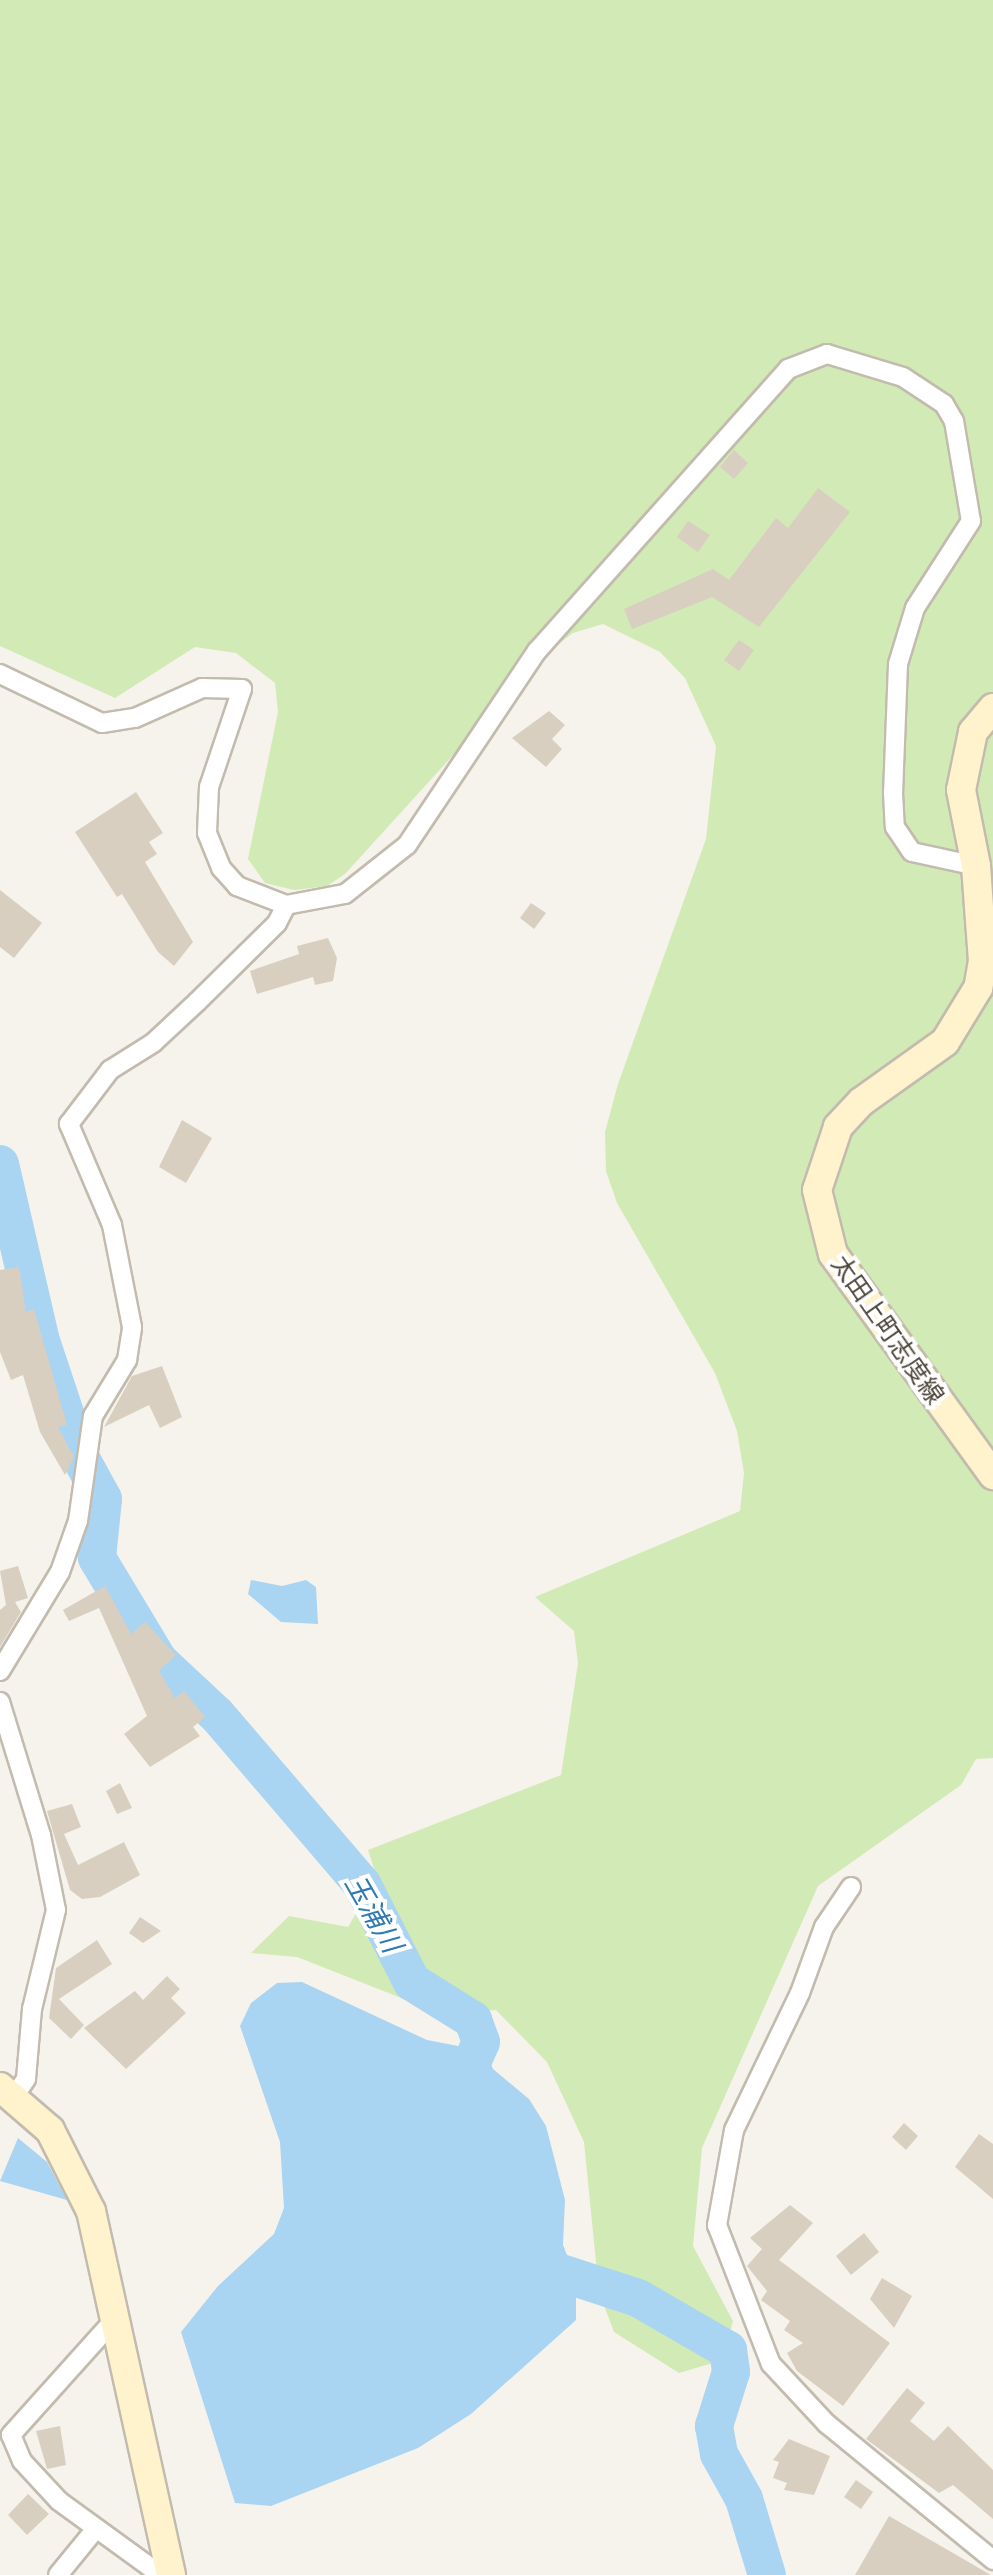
<!DOCTYPE html>
<meta charset="utf-8">
<style>
body{margin:0}
#map{position:relative;width:993px;height:2575px;overflow:hidden;background:#f6f3ec;font-family:Rubik,"Noto Sans JP",sans-serif}
div>[style]{position:absolute}
[style*='--x']{left:calc(var(--x)*1px);top:calc(var(--y)*1px);width:calc(var(--w)*1px);rotate:calc(var(--a)*1deg)}
.green>*{inset:0;background:#d2eab5}
.water>*{inset:0;background:#a9d4f2}
.river>*{height:38px;margin:-19px;padding:0 19px;transform-origin:19px;border-radius:19px;background:#a9d4f2}
.building>*{inset:0;background:#d8cfc1}
.roads{filter:drop-shadow(2px 0 #c2bbae) drop-shadow(-2px 0 #c2bbae) drop-shadow(0 2px #c2bbae) drop-shadow(0 -2px #c2bbae)}
.street>*{height:18px;margin:-9px;padding:0 9px;transform-origin:9px;border-radius:9px;background:#fff}
.secondary>*{height:28px;margin:-14px;padding:0 14px;transform-origin:14px;border-radius:14px;background:#fff3cd}
span{translate:-50% -50%;white-space:nowrap;text-align:center;line-height:1.15;-webkit-text-stroke:8px #fff;paint-order:stroke}
.street-label{font-size:25px;color:#4b4439}
.water-label{font-size:28px;color:#2e7ab2;font-style:italic}
</style>
<div id="map">
<div class="green">
<div style="clip-path:polygon(0 0,993px 0,993px 1758px,976px 1759px,961px 1785px,818px 1886px,702px 2148px,693px 2246px,733px 2321px,723px 2360px,679px 2373px,614px 2332px,599px 2292px,584px 2142px,547px 2062px,496px 2010px,442px 2014px,297px 1957px,251px 1953px,289px 1916px,348px 1927px,377px 1878px,368px 1850px,561px 1775px,578px 1663px,574px 1631px,535px 1597px,740px 1511px,744px 1473px,737px 1431px,715px 1373px,617px 1203px,606px 1171px,605px 1132px,618px 1084px,706px 839px,716px 746px,685px 678px,660px 652px,603px 624px,573px 633px,546px 653px,345px 874px,327px 886px,294px 890px,265px 883px,248px 859px,278px 712px,275px 683px,236px 653px,195px 647px,115px 698px,0 646px)"></div>
</div>
<div class="water">
<div style="clip-path:polygon(251px 1580px,282px 1586px,306px 1580px,316px 1587px,318px 1624px,281px 1622px,248px 1594px)"></div>
<div style="clip-path:polygon(302px 1982px,427px 2040px,458px 2046px,481px 2042px,493px 2069px,529px 2099px,546px 2126px,565px 2200px,563px 2245px,576px 2278px,576px 2320px,471px 2414px,418px 2448px,271px 2506px,235px 2503px,181px 2332px,218px 2286px,274px 2234px,284px 2208px,280px 2142px,240px 2026px,251px 2003px,277px 1983px)"></div>
<div style="clip-path:polygon(18px 2138px,47px 2162px,67px 2200px,0 2181px)"></div>
</div>
<div class="river">
<div style="--x:0;--y:1164;--w:182;--a:77"></div>
<div style="--x:41;--y:1341;--w:120;--a:71.6"></div>
<div style="--x:79;--y:1455;--w:50;--a:61.4"></div>
<div style="--x:103;--y:1499;--w:59;--a:95.8"></div>
<div style="--x:97;--y:1558;--w:120;--a:59"></div>
<div style="--x:159;--y:1661;--w:79;--a:43"></div>
<div style="--x:217;--y:1715;--w:223;--a:49.4"></div>
<div style="--x:362;--y:1884;--w:110;--a:63"></div>
<div style="--x:412;--y:1982;--w:72;--a:31.9"></div>
<div style="--x:473;--y:2020;--w:23;--a:70"></div>
<div style="--x:481;--y:2042;--w:47;--a:113.8"></div>
<div style="--x:537;--y:2248;--w:29;--a:52"></div>
<div style="--x:555;--y:2271;--w:87;--a:18"></div>
<div style="--x:638;--y:2298;--w:104;--a:30"></div>
<div style="--x:728;--y:2350;--w:22;--a:82"></div>
<div style="--x:731;--y:2372;--w:57;--a:107.5"></div>
<div style="--x:714;--y:2426;--w:28;--a:80"></div>
<div style="--x:719;--y:2454;--w:51;--a:60.9"></div>
<div style="--x:744;--y:2499;--w:79;--a:73.2"></div>
</div>
<div class="building">
<div style="clip-path:polygon(734px 450px,748px 463px,734px 479px,720px 467px)"></div>
<div style="clip-path:polygon(818px 488px,850px 512px,759px 627px,712px 597px,632px 629px,624px 609px,713px 569px,729px 580px,776px 518px,788px 528px)"></div>
<div style="clip-path:polygon(688px 521px,710px 535px,698px 552px,677px 537px)"></div>
<div style="clip-path:polygon(739px 640px,754px 650px,739px 671px,724px 660px)"></div>
<div style="clip-path:polygon(549px 711px,565px 725px,552px 739px,562px 749px,546px 767px,512px 738px)"></div>
<div style="clip-path:polygon(136px 792px,163px 833px,149px 842px,157px 854px,145px 862px,193px 942px,174px 966px,158px 952px,122px 894px,117px 897px,75px 832px)"></div>
<div style="clip-path:polygon(0 890px,42px 923px,14px 958px,0 947px)"></div>
<div style="clip-path:polygon(531px 903px,546px 913px,534px 929px,520px 918px)"></div>
<div style="clip-path:polygon(328px 938px,337px 958px,333px 981px,315px 985px,313px 977px,257px 994px,250px 971px,299px 954px,297px 946px)"></div>
<div style="clip-path:polygon(182px 1120px,212px 1138px,186px 1183px,159px 1167px)"></div>
<div style="clip-path:polygon(19px 1267px,26px 1312px,34px 1309px,67px 1425px,58px 1427px,74px 1457px,65px 1475px,40px 1432px,23px 1375px,11px 1380px,0 1352px,0 1270px)"></div>
<div style="clip-path:polygon(162px 1366px,182px 1417px,160px 1428px,149px 1405px,104px 1427px,132px 1376px)"></div>
<div style="clip-path:polygon(18px 1566px,28px 1598px,15px 1602px,21px 1612px,0 1647px,0 1610px,6px 1605px,0 1571px)"></div>
<div style="clip-path:polygon(105px 1586px,131px 1634px,145px 1622px,176px 1655px,159px 1671px,175px 1698px,184px 1691px,205px 1717px,193px 1727px,200px 1736px,150px 1767px,124px 1734px,147px 1716px,99px 1608px,69px 1621px,63px 1610px)"></div>
<div style="clip-path:polygon(120px 1783px,132px 1808px,117px 1814px,106px 1791px)"></div>
<div style="clip-path:polygon(72px 1804px,81px 1827px,64px 1834px,78px 1865px,124px 1842px,140px 1875px,100px 1897px,82px 1899px,70px 1890px,47px 1811px)"></div>
<div style="clip-path:polygon(140px 1917px,161px 1931px,143px 1943px,129px 1933px)"></div>
<div style="clip-path:polygon(97px 1940px,112px 1964px,59px 1999px,84px 2025px,71px 2039px,49px 2018px,56px 1968px)"></div>
<div style="clip-path:polygon(167px 1976px,180px 1989px,171px 1998px,186px 2013px,126px 2069px,84px 2028px,135px 1991px,143px 2000px)"></div>
<div style="clip-path:polygon(904px 2123px,918px 2136px,906px 2150px,892px 2137px)"></div>
<div style="clip-path:polygon(979px 2134px,993px 2144px,993px 2199px,955px 2167px)"></div>
<div style="clip-path:polygon(790px 2205px,813px 2223px,779px 2260px,890px 2343px,843px 2406px,797px 2371px,787px 2353px,803px 2343px,784px 2330px,790px 2321px,761px 2300px,767px 2291px,747px 2266px,762px 2249px,750px 2238px)"></div>
<div style="clip-path:polygon(864px 2233px,879px 2252px,851px 2275px,836px 2256px)"></div>
<div style="clip-path:polygon(882px 2278px,912px 2296px,894px 2328px,870px 2299px)"></div>
<div style="clip-path:polygon(907px 2388px,925px 2403px,910px 2421px,934px 2441px,948px 2426px,993px 2470px,993px 2519px,953px 2485px,939px 2493px,866px 2439px)"></div>
<div style="clip-path:polygon(60px 2426px,66px 2465px,47px 2469px,36px 2431px)"></div>
<div style="clip-path:polygon(789px 2439px,830px 2456px,814px 2495px,784px 2490px,787px 2483px,773px 2478px,779px 2462px,773px 2460px)"></div>
<div style="clip-path:polygon(856px 2480px,873px 2492px,861px 2509px,844px 2497px)"></div>
<div style="clip-path:polygon(28px 2494px,49px 2514px,27px 2535px,8px 2515px)"></div>
<div style="clip-path:polygon(889px 2516px,991px 2575px,855px 2575px)"></div>
</div>
<div class="roads">
<div class="street">
<div style="--x:0;--y:674;--w:113;--a:25.7"></div>
<div style="--x:102;--y:723;--w:33;--a:-9"></div>
<div style="--x:135;--y:718;--w:73;--a:-24.1"></div>
<div style="--x:202;--y:688;--w:40;--a:1.4"></div>
<div style="--x:242;--y:689;--w:103;--a:108.6"></div>
<div style="--x:209;--y:787;--w:46;--a:92.5"></div>
<div style="--x:207;--y:833;--w:38;--a:68"></div>
<div style="--x:221;--y:868;--w:24;--a:48"></div>
<div style="--x:237;--y:886;--w:53;--a:21.2"></div>
<div style="--x:286;--y:905;--w:60;--a:-10.6"></div>
<div style="--x:345;--y:894;--w:79;--a:-38.3"></div>
<div style="--x:407;--y:845;--w:234;--a:-56.2"></div>
<div style="--x:537;--y:651;--w:378;--a:-48.3"></div>
<div style="--x:788;--y:369;--w:42;--a:-21"></div>
<div style="--x:827;--y:354;--w:79;--a:16.8"></div>
<div style="--x:903;--y:377;--w:49;--a:33.4"></div>
<div style="--x:944;--y:404;--w:20;--a:60"></div>
<div style="--x:954;--y:421;--w:101;--a:80.4"></div>
<div style="--x:971;--y:521;--w:103;--a:122.8"></div>
<div style="--x:915;--y:608;--w:59;--a:106.9"></div>
<div style="--x:898;--y:664;--w:129;--a:92.2"></div>
<div style="--x:893;--y:793;--w:34;--a:87"></div>
<div style="--x:895;--y:827;--w:30;--a:56"></div>
<div style="--x:912;--y:852;--w:66;--a:12.3"></div>
<div style="--x:0;--y:1671;--w:116;--a:-58.8"></div>
<div style="--x:60;--y:1572;--w:54;--a:-70.6"></div>
<div style="--x:78;--y:1521;--w:106;--a:-81.9"></div>
<div style="--x:93;--y:1416;--w:66;--a:-58.7"></div>
<div style="--x:127;--y:1360;--w:33;--a:-81"></div>
<div style="--x:132;--y:1327;--w:104;--a:-101.1"></div>
<div style="--x:112;--y:1225;--w:110;--a:-113.1"></div>
<div style="--x:69;--y:1124;--w:68;--a:-52.8"></div>
<div style="--x:110;--y:1070;--w:51;--a:-32.1"></div>
<div style="--x:153;--y:1043;--w:60;--a:-43"></div>
<div style="--x:197;--y:1002;--w:112;--a:-44.6"></div>
<div style="--x:277;--y:923;--w:20;--a:-63"></div>
<div style="--x:0;--y:1702;--w:139;--a:72.9"></div>
<div style="--x:41;--y:1835;--w:76;--a:78.7"></div>
<div style="--x:56;--y:1910;--w:102;--a:103.6"></div>
<div style="--x:32;--y:2009;--w:70;--a:94.9"></div>
<div style="--x:26;--y:2079;--w:22;--a:124"></div>
<div style="--x:851;--y:1887;--w:48;--a:124"></div>
<div style="--x:824;--y:1927;--w:70;--a:110"></div>
<div style="--x:800;--y:1993;--w:152;--a:115.7"></div>
<div style="--x:734;--y:2130;--w:97;--a:100.1"></div>
<div style="--x:717;--y:2225;--w:149;--a:68.8"></div>
<div style="--x:771;--y:2364;--w:82;--a:47"></div>
<div style="--x:827;--y:2424;--w:215;--a:39.3"></div>
<div style="--x:115;--y:2319;--w:156;--a:131.9"></div>
<div style="--x:11;--y:2435;--w:28;--a:67"></div>
<div style="--x:22;--y:2461;--w:54;--a:47.2"></div>
<div style="--x:59;--y:2501;--w:126;--a:36"></div>
<div style="--x:58;--y:2575;--w:57;--a:-50.7"></div>
</div>
<div class="secondary">
<div style="--x:993;--y:708;--w:31;--a:130"></div>
<div style="--x:973;--y:732;--w:59;--a:101.7"></div>
<div style="--x:961;--y:790;--w:77;--a:78.8"></div>
<div style="--x:976;--y:866;--w:95;--a:85.8"></div>
<div style="--x:983;--y:961;--w:27;--a:100"></div>
<div style="--x:978;--y:988;--w:63;--a:121.4"></div>
<div style="--x:945;--y:1042;--w:103;--a:144.5"></div>
<div style="--x:861;--y:1102;--w:34;--a:133"></div>
<div style="--x:838;--y:1127;--w:66;--a:108.4"></div>
<div style="--x:817;--y:1190;--w:66;--a:76"></div>
<div style="--x:833;--y:1254;--w:273;--a:54.1"></div>
<div style="--x:0;--y:2087;--w:66;--a:40.7"></div>
<div style="--x:50;--y:2130;--w:91;--a:63.2"></div>
<div style="--x:91;--y:2211;--w:373;--a:77.6"></div>
</div>
</div>
<div class="street-label">
<span style="left:887px;top:1330px;rotate:55deg">太田上町志度線</span>
</div>
<div class="water-label">
<span style="left:373px;top:1914px;rotate:60deg">玉浦川</span>
</div>
</div>
